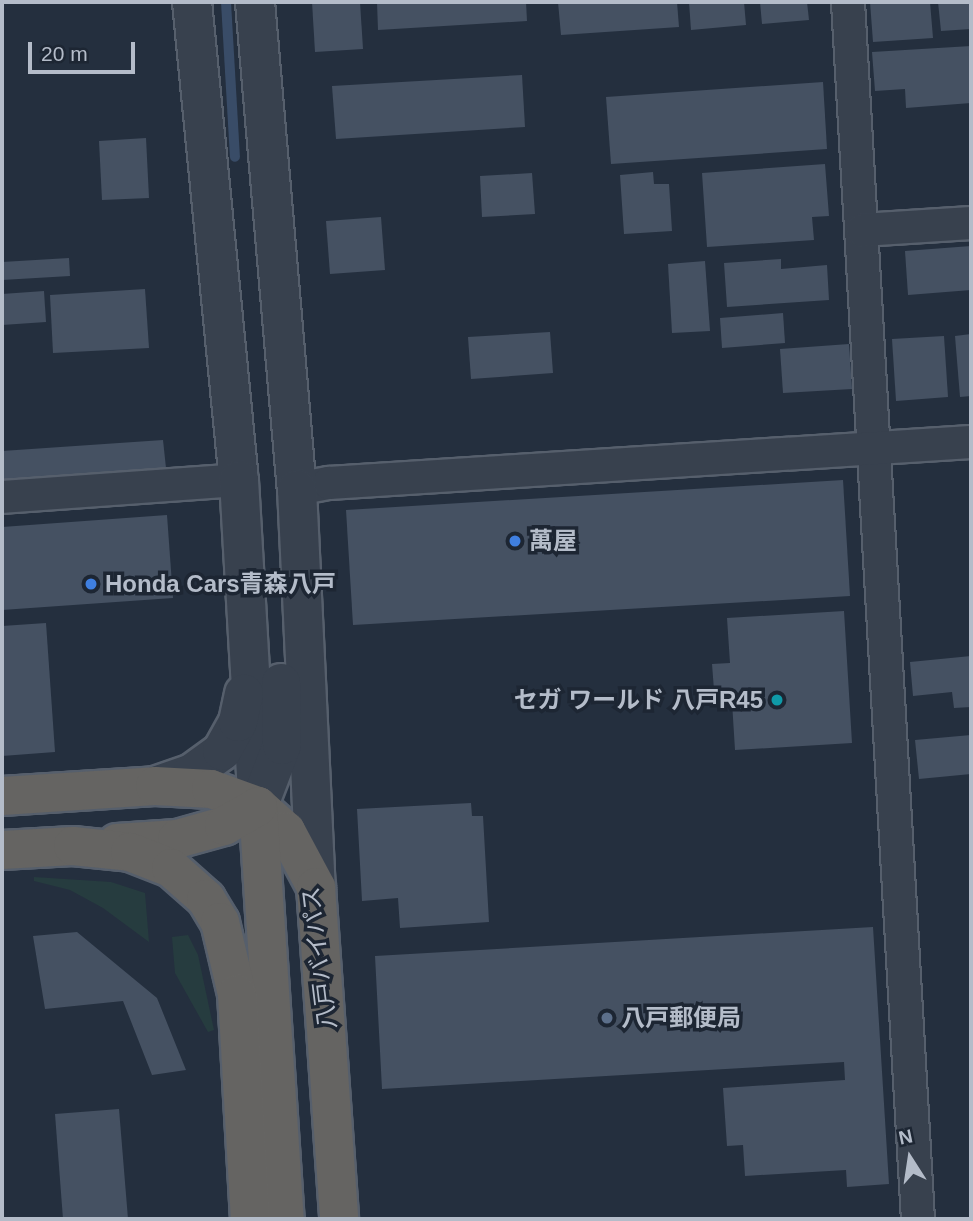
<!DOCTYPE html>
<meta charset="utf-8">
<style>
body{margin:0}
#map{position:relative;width:973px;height:1221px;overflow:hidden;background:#242f3e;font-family:Arial,"Noto Sans JP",sans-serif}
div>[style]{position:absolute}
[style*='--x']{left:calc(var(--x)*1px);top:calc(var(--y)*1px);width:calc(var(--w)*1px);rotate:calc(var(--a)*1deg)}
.green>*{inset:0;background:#263c3f}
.stream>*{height:10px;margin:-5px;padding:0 5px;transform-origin:5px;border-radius:5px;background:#394c67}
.building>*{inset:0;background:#455162}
.roads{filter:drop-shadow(2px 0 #565f6c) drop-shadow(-2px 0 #565f6c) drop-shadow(0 2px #565f6c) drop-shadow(0 -2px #565f6c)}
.minor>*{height:32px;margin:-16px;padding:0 16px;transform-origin:16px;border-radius:16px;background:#38414e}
.tertiary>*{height:38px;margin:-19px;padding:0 19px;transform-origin:19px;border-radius:19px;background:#38414e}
.trunk>*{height:38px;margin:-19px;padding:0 19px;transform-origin:19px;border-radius:19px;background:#656462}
.dots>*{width:19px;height:19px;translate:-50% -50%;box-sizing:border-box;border:4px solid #1d2633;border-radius:50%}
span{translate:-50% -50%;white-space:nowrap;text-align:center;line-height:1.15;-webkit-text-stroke:7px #1d2633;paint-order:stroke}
.poi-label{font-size:24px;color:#b4bcc9;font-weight:700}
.left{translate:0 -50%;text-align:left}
.right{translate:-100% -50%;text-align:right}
.street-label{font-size:24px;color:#b4bcc9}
.frame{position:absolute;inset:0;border:4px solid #b4bcc9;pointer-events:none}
.north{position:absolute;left:875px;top:1123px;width:70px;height:70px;-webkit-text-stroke:5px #1d2633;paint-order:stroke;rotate:348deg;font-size:19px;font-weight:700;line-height:28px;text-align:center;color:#b4bcc9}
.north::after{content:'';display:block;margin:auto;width:24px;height:32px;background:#b4bcc9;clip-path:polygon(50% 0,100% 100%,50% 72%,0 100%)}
.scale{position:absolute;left:28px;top:42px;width:107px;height:32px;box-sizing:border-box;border:4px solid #b4bcc9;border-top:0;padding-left:9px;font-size:21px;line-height:24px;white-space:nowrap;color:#b4bcc9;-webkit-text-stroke:5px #1d2633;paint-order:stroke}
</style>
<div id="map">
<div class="green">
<div style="clip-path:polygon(34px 877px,111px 882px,145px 893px,149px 942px,103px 908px,70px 890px,34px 881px)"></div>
<div style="clip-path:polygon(188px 935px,198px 955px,214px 1030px,208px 1032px,175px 973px,172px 937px)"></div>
</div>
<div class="stream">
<div style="--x:226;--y:2;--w:155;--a:86.7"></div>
</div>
<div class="building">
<div style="clip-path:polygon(312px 2px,360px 2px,363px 49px,315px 52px)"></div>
<div style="clip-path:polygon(377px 2px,526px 2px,527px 21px,378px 30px)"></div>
<div style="clip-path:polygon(558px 2px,677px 2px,679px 27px,561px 35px)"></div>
<div style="clip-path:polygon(689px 2px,744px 2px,746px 25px,691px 30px)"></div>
<div style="clip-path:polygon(760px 2px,807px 2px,809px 20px,762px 24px)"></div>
<div style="clip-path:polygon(870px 2px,930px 2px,933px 38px,873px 42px)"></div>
<div style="clip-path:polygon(938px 2px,971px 2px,971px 29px,941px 31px)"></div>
<div style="clip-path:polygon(971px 46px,971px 103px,906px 108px,905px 89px,875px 91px,872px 52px)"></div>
<div style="clip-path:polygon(522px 75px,525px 127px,336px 139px,332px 86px)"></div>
<div style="clip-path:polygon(823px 82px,827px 149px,611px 164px,606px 97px)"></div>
<div style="clip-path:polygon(146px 138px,149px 198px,102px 200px,99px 141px)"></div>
<div style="clip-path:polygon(825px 164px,829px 216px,812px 217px,814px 240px,707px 247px,702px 173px)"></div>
<div style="clip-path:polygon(653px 172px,654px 184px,669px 184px,672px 231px,624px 234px,620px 175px)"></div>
<div style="clip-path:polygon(532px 173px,535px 214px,482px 217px,480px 176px)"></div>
<div style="clip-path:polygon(381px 217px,385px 270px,330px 274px,326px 221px)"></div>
<div style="clip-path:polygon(971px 246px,971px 290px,908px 295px,905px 251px)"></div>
<div style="clip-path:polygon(69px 258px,70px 276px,2px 280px,2px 262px)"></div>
<div style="clip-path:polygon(781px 259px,781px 269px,827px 265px,829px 300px,727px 307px,724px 263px)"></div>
<div style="clip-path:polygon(705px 261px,710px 331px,672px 333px,668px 264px)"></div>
<div style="clip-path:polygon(145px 289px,149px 348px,53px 353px,50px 295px)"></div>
<div style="clip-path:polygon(44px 291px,46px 322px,2px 325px,2px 294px)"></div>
<div style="clip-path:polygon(783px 313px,785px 343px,722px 348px,720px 318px)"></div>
<div style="clip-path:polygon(550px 332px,553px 373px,471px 379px,468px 337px)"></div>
<div style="clip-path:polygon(971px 334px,971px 396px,960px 397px,955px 336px)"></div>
<div style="clip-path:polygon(944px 336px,948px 397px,896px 401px,892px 339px)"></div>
<div style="clip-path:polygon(849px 344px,852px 389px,783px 393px,780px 349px)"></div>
<div style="clip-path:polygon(163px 440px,166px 468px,2px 480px,2px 451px)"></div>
<div style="clip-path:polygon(843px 480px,850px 596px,353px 625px,346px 510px)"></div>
<div style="clip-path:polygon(167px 515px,173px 598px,2px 610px,2px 527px)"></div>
<div style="clip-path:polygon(844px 611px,852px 743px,735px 750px,732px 702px,715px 703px,712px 664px,730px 663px,727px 618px)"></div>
<div style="clip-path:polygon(46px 623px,55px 752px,2px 756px,2px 626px)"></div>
<div style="clip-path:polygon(971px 656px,971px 707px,954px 708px,952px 692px,913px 696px,910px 662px)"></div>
<div style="clip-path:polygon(971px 735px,971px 774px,919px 779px,915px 740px)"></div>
<div style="clip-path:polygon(471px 803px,472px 816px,483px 816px,489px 922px,400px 928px,398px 898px,362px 901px,357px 809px)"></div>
<div style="clip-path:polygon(873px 927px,889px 1184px,847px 1187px,846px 1170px,745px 1176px,743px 1145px,727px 1146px,723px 1088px,845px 1080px,844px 1062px,382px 1089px,375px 956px)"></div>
<div style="clip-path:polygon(77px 932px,157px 998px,186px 1070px,152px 1075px,123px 1001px,45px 1009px,33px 936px)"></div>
<div style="clip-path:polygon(119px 1109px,128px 1219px,63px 1219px,55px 1114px)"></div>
</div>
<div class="roads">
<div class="minor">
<div style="--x:848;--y:2;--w:1219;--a:86.71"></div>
<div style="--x:862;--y:230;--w:109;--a:-3.7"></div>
<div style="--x:297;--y:489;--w:33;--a:-11"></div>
<div style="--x:329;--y:483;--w:643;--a:-3.65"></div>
<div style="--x:2;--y:497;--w:238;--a:-4.1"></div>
</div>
<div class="tertiary">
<div style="--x:192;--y:2;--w:480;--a:84.4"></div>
<div style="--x:239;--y:480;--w:327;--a:86.7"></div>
<div style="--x:255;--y:2;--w:489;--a:85.1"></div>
<div style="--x:297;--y:489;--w:398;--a:87.3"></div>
<div style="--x:155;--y:786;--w:39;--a:-19"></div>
<div style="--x:192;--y:773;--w:37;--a:-36"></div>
<div style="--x:222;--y:751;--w:33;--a:-61"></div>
<div style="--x:238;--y:722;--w:29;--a:-78"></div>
<div style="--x:262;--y:797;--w:56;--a:-69"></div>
<div style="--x:282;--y:745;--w:62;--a:-90.9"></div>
</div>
<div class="trunk">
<div style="--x:2;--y:796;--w:153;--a:-3.7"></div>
<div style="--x:155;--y:786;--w:56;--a:3.1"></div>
<div style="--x:211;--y:789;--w:50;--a:19.9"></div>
<div style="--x:258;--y:806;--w:38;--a:42"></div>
<div style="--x:286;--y:831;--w:64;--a:61.8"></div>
<div style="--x:316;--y:887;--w:333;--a:86"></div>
<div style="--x:258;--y:806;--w:414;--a:86.3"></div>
<div style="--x:117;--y:843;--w:60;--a:-3.8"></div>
<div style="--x:177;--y:839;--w:49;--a:-15.5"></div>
<div style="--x:224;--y:826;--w:39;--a:-30"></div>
<div style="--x:2;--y:850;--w:71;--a:-3.2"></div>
<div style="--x:73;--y:846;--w:57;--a:6"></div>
<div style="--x:130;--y:852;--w:44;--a:21.3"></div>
<div style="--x:171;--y:868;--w:47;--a:41.5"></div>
<div style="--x:206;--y:899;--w:27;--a:59"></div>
<div style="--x:220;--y:922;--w:74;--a:76.7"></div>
<div style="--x:237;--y:994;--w:225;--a:86.7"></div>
</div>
</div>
<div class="dots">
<div style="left:515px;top:541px;background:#3f7fe0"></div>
<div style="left:91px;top:584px;background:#3f7fe0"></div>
<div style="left:777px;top:700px;background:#0f9aa8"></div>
<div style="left:607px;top:1018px;background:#5c6f8a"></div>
</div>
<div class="poi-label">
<span class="left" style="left:529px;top:541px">萬屋</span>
<span class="left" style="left:105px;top:584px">Honda Cars青森八戸</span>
<span class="right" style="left:763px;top:700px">セガ ワールド 八戸R45</span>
<span class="left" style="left:621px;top:1018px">八戸郵便局</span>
</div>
<div class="street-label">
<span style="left:319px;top:958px;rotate:-97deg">八戸バイパス</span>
</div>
<div class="frame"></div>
<div class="north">N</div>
<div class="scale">20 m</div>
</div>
